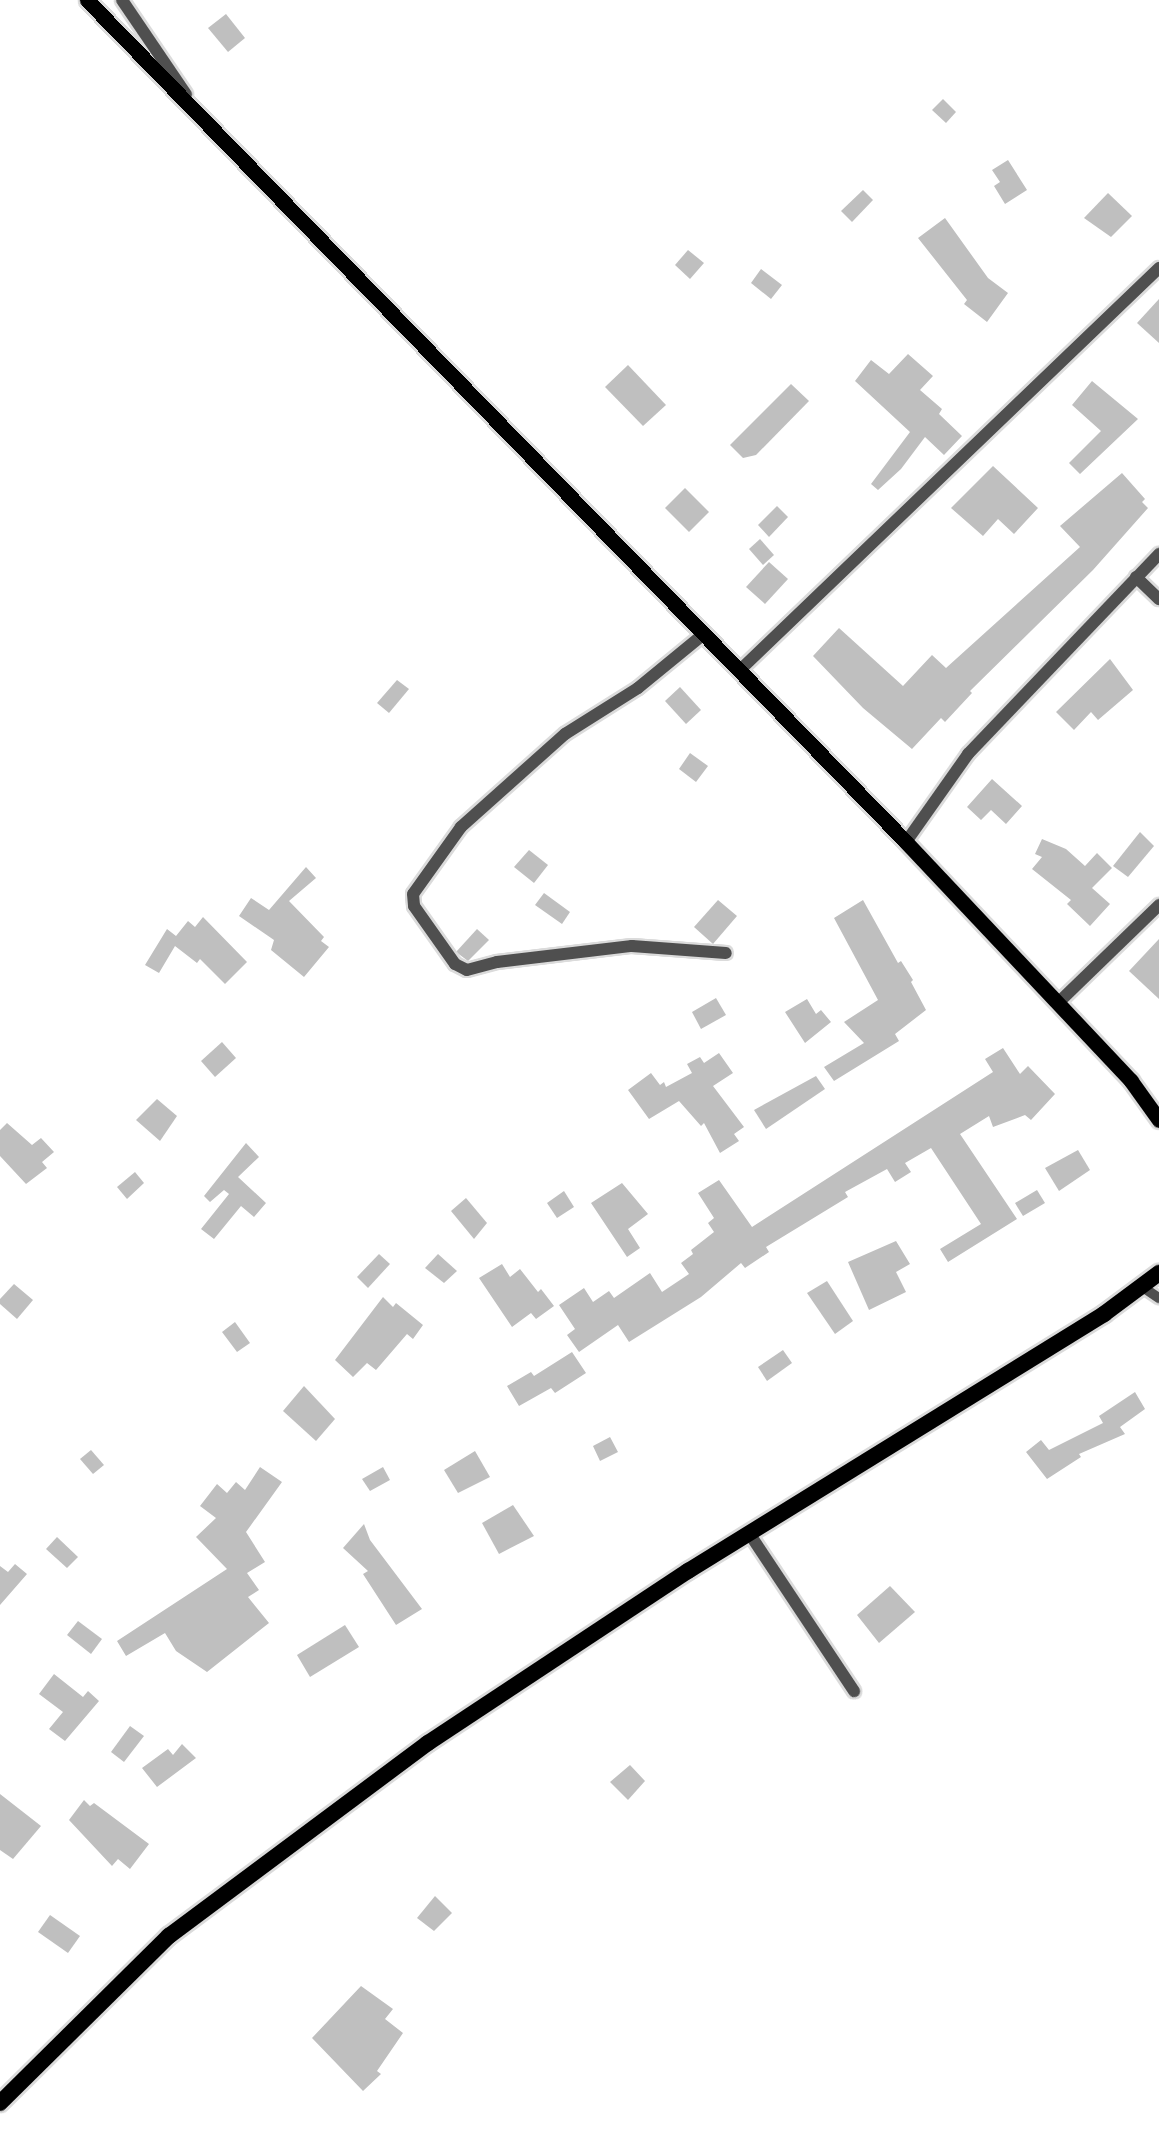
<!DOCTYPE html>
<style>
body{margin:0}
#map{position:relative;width:1159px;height:2140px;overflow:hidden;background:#fff;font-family:Karla,sans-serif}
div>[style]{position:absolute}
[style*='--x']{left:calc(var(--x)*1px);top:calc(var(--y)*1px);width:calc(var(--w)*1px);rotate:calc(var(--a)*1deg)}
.building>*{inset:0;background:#bfbfbf}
.roads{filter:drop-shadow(2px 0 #dbdbdb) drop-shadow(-2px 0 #dbdbdb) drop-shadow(0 2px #dbdbdb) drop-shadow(0 -2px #dbdbdb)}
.service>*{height:10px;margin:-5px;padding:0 5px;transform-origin:5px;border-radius:5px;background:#4f4f4f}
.minor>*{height:12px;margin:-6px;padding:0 6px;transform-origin:6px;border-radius:6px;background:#4f4f4f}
.primary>*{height:15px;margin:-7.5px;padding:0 7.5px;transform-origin:7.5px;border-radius:7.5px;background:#000}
.trunk>*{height:16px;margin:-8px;padding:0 8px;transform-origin:8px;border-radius:8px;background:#000}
span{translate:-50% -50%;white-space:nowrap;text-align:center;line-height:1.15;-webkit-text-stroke:4.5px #fff;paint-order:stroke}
</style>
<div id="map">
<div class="building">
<div style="clip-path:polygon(226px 14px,245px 38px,228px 52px,208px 28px)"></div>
<div style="clip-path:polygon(943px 99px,956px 112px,946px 123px,932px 110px)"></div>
<div style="clip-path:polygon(1008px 160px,1027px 190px,1005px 204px,994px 186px,1000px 182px,992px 170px)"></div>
<div style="clip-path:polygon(863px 190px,873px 200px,852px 222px,841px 211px)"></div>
<div style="clip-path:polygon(1108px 193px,1132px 216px,1111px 237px,1084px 218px)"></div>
<div style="clip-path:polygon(945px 218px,988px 278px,1008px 293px,987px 322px,964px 304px,967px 300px,918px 238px)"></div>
<div style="clip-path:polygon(688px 250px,704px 263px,690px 279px,675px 265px)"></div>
<div style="clip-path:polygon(761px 269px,782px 285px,771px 299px,751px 283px)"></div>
<div style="clip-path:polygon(1159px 299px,1159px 343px,1137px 323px)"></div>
<div style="clip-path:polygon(908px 354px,933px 376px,920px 390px,942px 409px,939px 414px,962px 436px,944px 455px,925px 437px,901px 469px,878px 490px,871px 484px,910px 432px,855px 381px,871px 360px,889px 374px)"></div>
<div style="clip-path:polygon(628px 365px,666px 405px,643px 426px,605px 387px)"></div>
<div style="clip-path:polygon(1092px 381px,1138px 419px,1080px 474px,1069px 463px,1101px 431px,1072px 405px)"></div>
<div style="clip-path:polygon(791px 384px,809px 401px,756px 455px,743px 458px,730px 445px)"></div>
<div style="clip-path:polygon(993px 466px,1038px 508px,1014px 534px,998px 519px,983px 536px,951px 508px)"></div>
<div style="clip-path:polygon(1122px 473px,1145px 499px,1142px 502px,1148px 508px,1093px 570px,970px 691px,972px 693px,945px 722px,941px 718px,912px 749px,863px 708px,813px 656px,839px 628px,903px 686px,932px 655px,946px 668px,1080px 547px,1060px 526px)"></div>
<div style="clip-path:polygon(685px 488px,709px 512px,689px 532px,665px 508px)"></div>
<div style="clip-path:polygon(777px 506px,788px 517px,769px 537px,758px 525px)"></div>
<div style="clip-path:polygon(760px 539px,774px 555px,763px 565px,749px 549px)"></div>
<div style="clip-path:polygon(769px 562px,788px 579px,765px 604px,746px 587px)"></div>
<div style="clip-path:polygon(1110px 659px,1133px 690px,1098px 720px,1091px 712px,1074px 730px,1056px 712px)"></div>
<div style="clip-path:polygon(397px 680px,409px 689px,389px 713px,377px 703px)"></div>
<div style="clip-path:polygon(680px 687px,701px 710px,686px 724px,665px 701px)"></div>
<div style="clip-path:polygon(690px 753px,708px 766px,696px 782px,679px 769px)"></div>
<div style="clip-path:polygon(992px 779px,1022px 806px,1006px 824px,991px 810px,981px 820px,967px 807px)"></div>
<div style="clip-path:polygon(1140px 832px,1154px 846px,1128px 877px,1113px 866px)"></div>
<div style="clip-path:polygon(1042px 839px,1066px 849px,1085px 866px,1097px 853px,1112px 868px,1092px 888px,1110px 904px,1090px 926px,1067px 904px,1071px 900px,1032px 869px,1042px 857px,1035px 854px)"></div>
<div style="clip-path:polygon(529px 850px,548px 865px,534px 883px,514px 867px)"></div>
<div style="clip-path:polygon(306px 867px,316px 878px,289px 901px,324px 937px,321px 941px,329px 947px,304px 977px,271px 950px,274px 940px,239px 916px,251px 898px,269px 910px)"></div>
<div style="clip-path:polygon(544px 893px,570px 912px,562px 924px,535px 905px)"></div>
<div style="clip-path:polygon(718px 900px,737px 916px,713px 944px,694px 927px)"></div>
<div style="clip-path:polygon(863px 900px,898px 963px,901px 961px,913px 980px,911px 982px,926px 1010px,895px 1034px,899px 1041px,834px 1081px,824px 1067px,864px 1043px,844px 1022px,878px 1000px,834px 918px)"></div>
<div style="clip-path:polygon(203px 917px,247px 962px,225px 984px,200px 959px,197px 963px,175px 946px,159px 973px,145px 965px,167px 929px,176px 936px,188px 921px,195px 927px)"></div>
<div style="clip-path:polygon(477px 929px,489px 940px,468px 961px,456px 952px)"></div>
<div style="clip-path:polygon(1159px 939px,1159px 999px,1129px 971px)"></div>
<div style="clip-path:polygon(716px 998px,726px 1015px,701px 1029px,692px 1012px)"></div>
<div style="clip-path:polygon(807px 999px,816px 1014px,821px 1010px,831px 1022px,805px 1043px,785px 1012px)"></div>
<div style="clip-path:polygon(222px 1042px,236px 1058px,215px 1077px,201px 1061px)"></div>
<div style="clip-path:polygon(1003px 1048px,1020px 1074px,1028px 1066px,1055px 1094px,1031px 1120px,1025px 1115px,993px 1127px,989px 1116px,960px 1134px,1017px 1219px,948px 1262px,940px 1249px,981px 1224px,931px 1148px,905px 1163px,911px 1172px,895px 1182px,887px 1169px,845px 1192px,848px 1197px,766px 1247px,769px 1252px,745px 1268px,741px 1263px,701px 1297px,629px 1342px,618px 1325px,579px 1352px,567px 1335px,575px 1329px,559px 1305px,584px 1288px,593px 1302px,609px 1291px,614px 1298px,650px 1273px,662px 1292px,689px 1274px,681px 1263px,693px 1254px,691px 1250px,714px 1232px,708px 1223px,714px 1218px,698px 1193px,719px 1180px,752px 1227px,993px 1072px,985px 1059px)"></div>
<div style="clip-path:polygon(719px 1053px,733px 1073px,713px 1086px,744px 1127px,734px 1134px,739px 1141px,720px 1153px,704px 1123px,701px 1126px,679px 1101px,649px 1119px,628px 1090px,651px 1073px,660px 1085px,664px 1082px,666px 1087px,692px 1073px,687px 1064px,700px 1057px,704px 1063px)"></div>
<div style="clip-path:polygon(816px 1076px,825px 1089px,766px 1129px,754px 1110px)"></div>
<div style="clip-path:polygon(157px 1099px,177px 1116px,160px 1141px,136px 1120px)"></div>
<div style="clip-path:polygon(7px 1123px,32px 1145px,41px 1138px,54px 1152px,42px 1162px,47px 1168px,26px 1184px,0 1156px,0 1130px)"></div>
<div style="clip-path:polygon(246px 1143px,259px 1157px,238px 1177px,266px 1203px,254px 1217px,241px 1206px,214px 1239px,201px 1229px,229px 1194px,224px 1190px,210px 1202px,204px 1196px)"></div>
<div style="clip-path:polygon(1078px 1150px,1090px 1170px,1059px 1191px,1045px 1168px)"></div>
<div style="clip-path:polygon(135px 1172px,144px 1183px,127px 1199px,117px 1187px)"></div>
<div style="clip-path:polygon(622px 1183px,648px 1214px,628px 1229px,640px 1248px,627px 1257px,591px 1203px)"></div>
<div style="clip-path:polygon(1037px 1190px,1045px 1203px,1023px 1216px,1015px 1203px)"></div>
<div style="clip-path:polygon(564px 1191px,574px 1207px,557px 1218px,547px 1203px)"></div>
<div style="clip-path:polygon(466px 1198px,487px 1223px,474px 1239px,451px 1211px)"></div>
<div style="clip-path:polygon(896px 1241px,910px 1264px,896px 1272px,906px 1292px,869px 1310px,848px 1262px)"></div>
<div style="clip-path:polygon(379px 1254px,390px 1264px,368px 1288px,357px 1277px)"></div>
<div style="clip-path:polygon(438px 1254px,457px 1271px,444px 1283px,425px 1268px)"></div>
<div style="clip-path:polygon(502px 1264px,510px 1277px,520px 1269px,538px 1292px,541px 1289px,554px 1306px,536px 1319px,531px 1313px,512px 1327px,479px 1278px)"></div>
<div style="clip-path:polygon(827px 1281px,853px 1321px,835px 1334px,807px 1293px)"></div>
<div style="clip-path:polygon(14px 1284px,33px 1300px,17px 1319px,0 1304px,0 1299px)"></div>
<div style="clip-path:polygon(383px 1297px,393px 1307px,396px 1303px,423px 1325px,413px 1339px,407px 1334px,376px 1370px,367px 1363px,353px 1377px,335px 1360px)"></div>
<div style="clip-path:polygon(235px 1322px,250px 1343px,237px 1352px,222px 1332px)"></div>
<div style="clip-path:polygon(783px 1350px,792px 1363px,767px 1381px,758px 1367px)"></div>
<div style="clip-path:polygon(572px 1352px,586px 1373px,555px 1393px,551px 1388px,519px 1406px,507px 1386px,531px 1372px,534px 1376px)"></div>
<div style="clip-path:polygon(304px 1386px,335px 1419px,316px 1441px,283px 1411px)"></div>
<div style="clip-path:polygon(1135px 1392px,1145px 1409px,1120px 1427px,1125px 1434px,1079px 1454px,1081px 1457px,1047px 1479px,1026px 1452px,1041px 1440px,1049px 1450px,1103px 1423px,1099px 1416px)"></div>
<div style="clip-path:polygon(610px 1437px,618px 1452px,600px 1461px,593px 1446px)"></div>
<div style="clip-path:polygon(91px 1450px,104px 1465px,93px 1474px,80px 1459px)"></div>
<div style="clip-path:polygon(475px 1451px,490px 1477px,458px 1493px,444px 1470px)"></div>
<div style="clip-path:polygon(260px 1467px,282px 1482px,246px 1532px,265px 1562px,247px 1573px,259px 1590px,248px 1597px,269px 1623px,207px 1672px,176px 1651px,165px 1633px,126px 1656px,117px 1641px,227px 1569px,196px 1537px,216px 1518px,200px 1506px,217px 1484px,227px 1493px,236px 1482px,245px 1490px)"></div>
<div style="clip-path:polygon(383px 1467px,390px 1480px,370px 1491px,362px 1479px)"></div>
<div style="clip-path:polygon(513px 1505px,534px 1536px,499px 1554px,482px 1523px)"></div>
<div style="clip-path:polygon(364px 1524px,370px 1540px,422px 1609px,396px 1625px,363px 1574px,368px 1571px,343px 1548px)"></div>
<div style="clip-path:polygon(57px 1537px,78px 1557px,67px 1568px,46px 1549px)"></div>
<div style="clip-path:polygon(15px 1564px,27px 1574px,0 1605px,0 1566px,8px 1572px)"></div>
<div style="clip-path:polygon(890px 1586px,915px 1612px,879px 1643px,857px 1615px)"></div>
<div style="clip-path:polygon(78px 1621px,102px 1639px,91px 1654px,67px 1635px)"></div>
<div style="clip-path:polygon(345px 1625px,359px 1647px,310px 1677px,297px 1655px)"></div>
<div style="clip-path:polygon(54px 1674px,83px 1697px,88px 1691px,99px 1701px,65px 1741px,49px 1729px,63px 1712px,39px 1694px)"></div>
<div style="clip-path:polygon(130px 1726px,144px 1736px,124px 1762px,111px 1752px)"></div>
<div style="clip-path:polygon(182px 1744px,196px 1758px,157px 1787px,142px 1768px,168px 1749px,173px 1755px)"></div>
<div style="clip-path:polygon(630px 1765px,645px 1781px,628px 1800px,610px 1782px)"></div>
<div style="clip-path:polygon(0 1794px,41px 1826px,13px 1859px,0 1850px)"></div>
<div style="clip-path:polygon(84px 1800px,90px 1806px,94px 1803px,149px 1844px,130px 1869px,118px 1859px,112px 1866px,69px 1820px)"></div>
<div style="clip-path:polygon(435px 1896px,452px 1913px,434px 1931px,417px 1918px)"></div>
<div style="clip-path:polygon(50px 1915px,80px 1936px,68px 1953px,38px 1932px)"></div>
<div style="clip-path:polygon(361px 1986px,393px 2009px,385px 2019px,403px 2033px,377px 2071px,381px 2074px,363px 2091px,312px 2038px)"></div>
</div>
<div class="roads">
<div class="service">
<div style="--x:1141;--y:1286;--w:22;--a:34"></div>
</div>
<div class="minor">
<div style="--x:122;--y:0;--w:114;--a:55.8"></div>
<div style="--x:1136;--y:577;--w:32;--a:44"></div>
<div style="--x:705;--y:633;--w:87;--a:140.6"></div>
<div style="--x:638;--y:688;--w:86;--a:147.8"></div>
<div style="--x:565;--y:734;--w:140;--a:138.2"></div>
<div style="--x:461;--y:827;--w:82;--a:125.6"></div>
<div style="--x:413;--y:894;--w:12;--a:85"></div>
<div style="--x:414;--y:906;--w:71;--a:54.7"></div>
<div style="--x:455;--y:964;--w:13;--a:27"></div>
<div style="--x:467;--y:970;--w:31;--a:-15"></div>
<div style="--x:497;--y:962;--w:136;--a:-6.8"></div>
<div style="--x:632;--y:946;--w:94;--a:4.3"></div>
<div style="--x:740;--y:670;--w:581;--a:-43.81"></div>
<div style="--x:906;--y:842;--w:108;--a:-54.8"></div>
<div style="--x:968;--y:754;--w:277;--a:-46.3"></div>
<div style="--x:1058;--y:1003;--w:141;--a:-44.1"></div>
<div style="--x:749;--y:1533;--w:190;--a:56.4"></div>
</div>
<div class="primary">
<div style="--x:87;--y:0;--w:1175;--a:45.79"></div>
<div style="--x:906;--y:842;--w:328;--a:46.7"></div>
<div style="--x:1131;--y:1081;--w:48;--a:54.3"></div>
</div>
<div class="trunk">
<div style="--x:0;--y:2103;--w:238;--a:-44.7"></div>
<div style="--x:169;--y:1936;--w:323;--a:-36.7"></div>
<div style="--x:428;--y:1743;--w:312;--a:-33.5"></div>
<div style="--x:688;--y:1571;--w:489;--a:-31.7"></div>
<div style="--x:1104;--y:1314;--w:69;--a:-36.7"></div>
</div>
</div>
</div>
